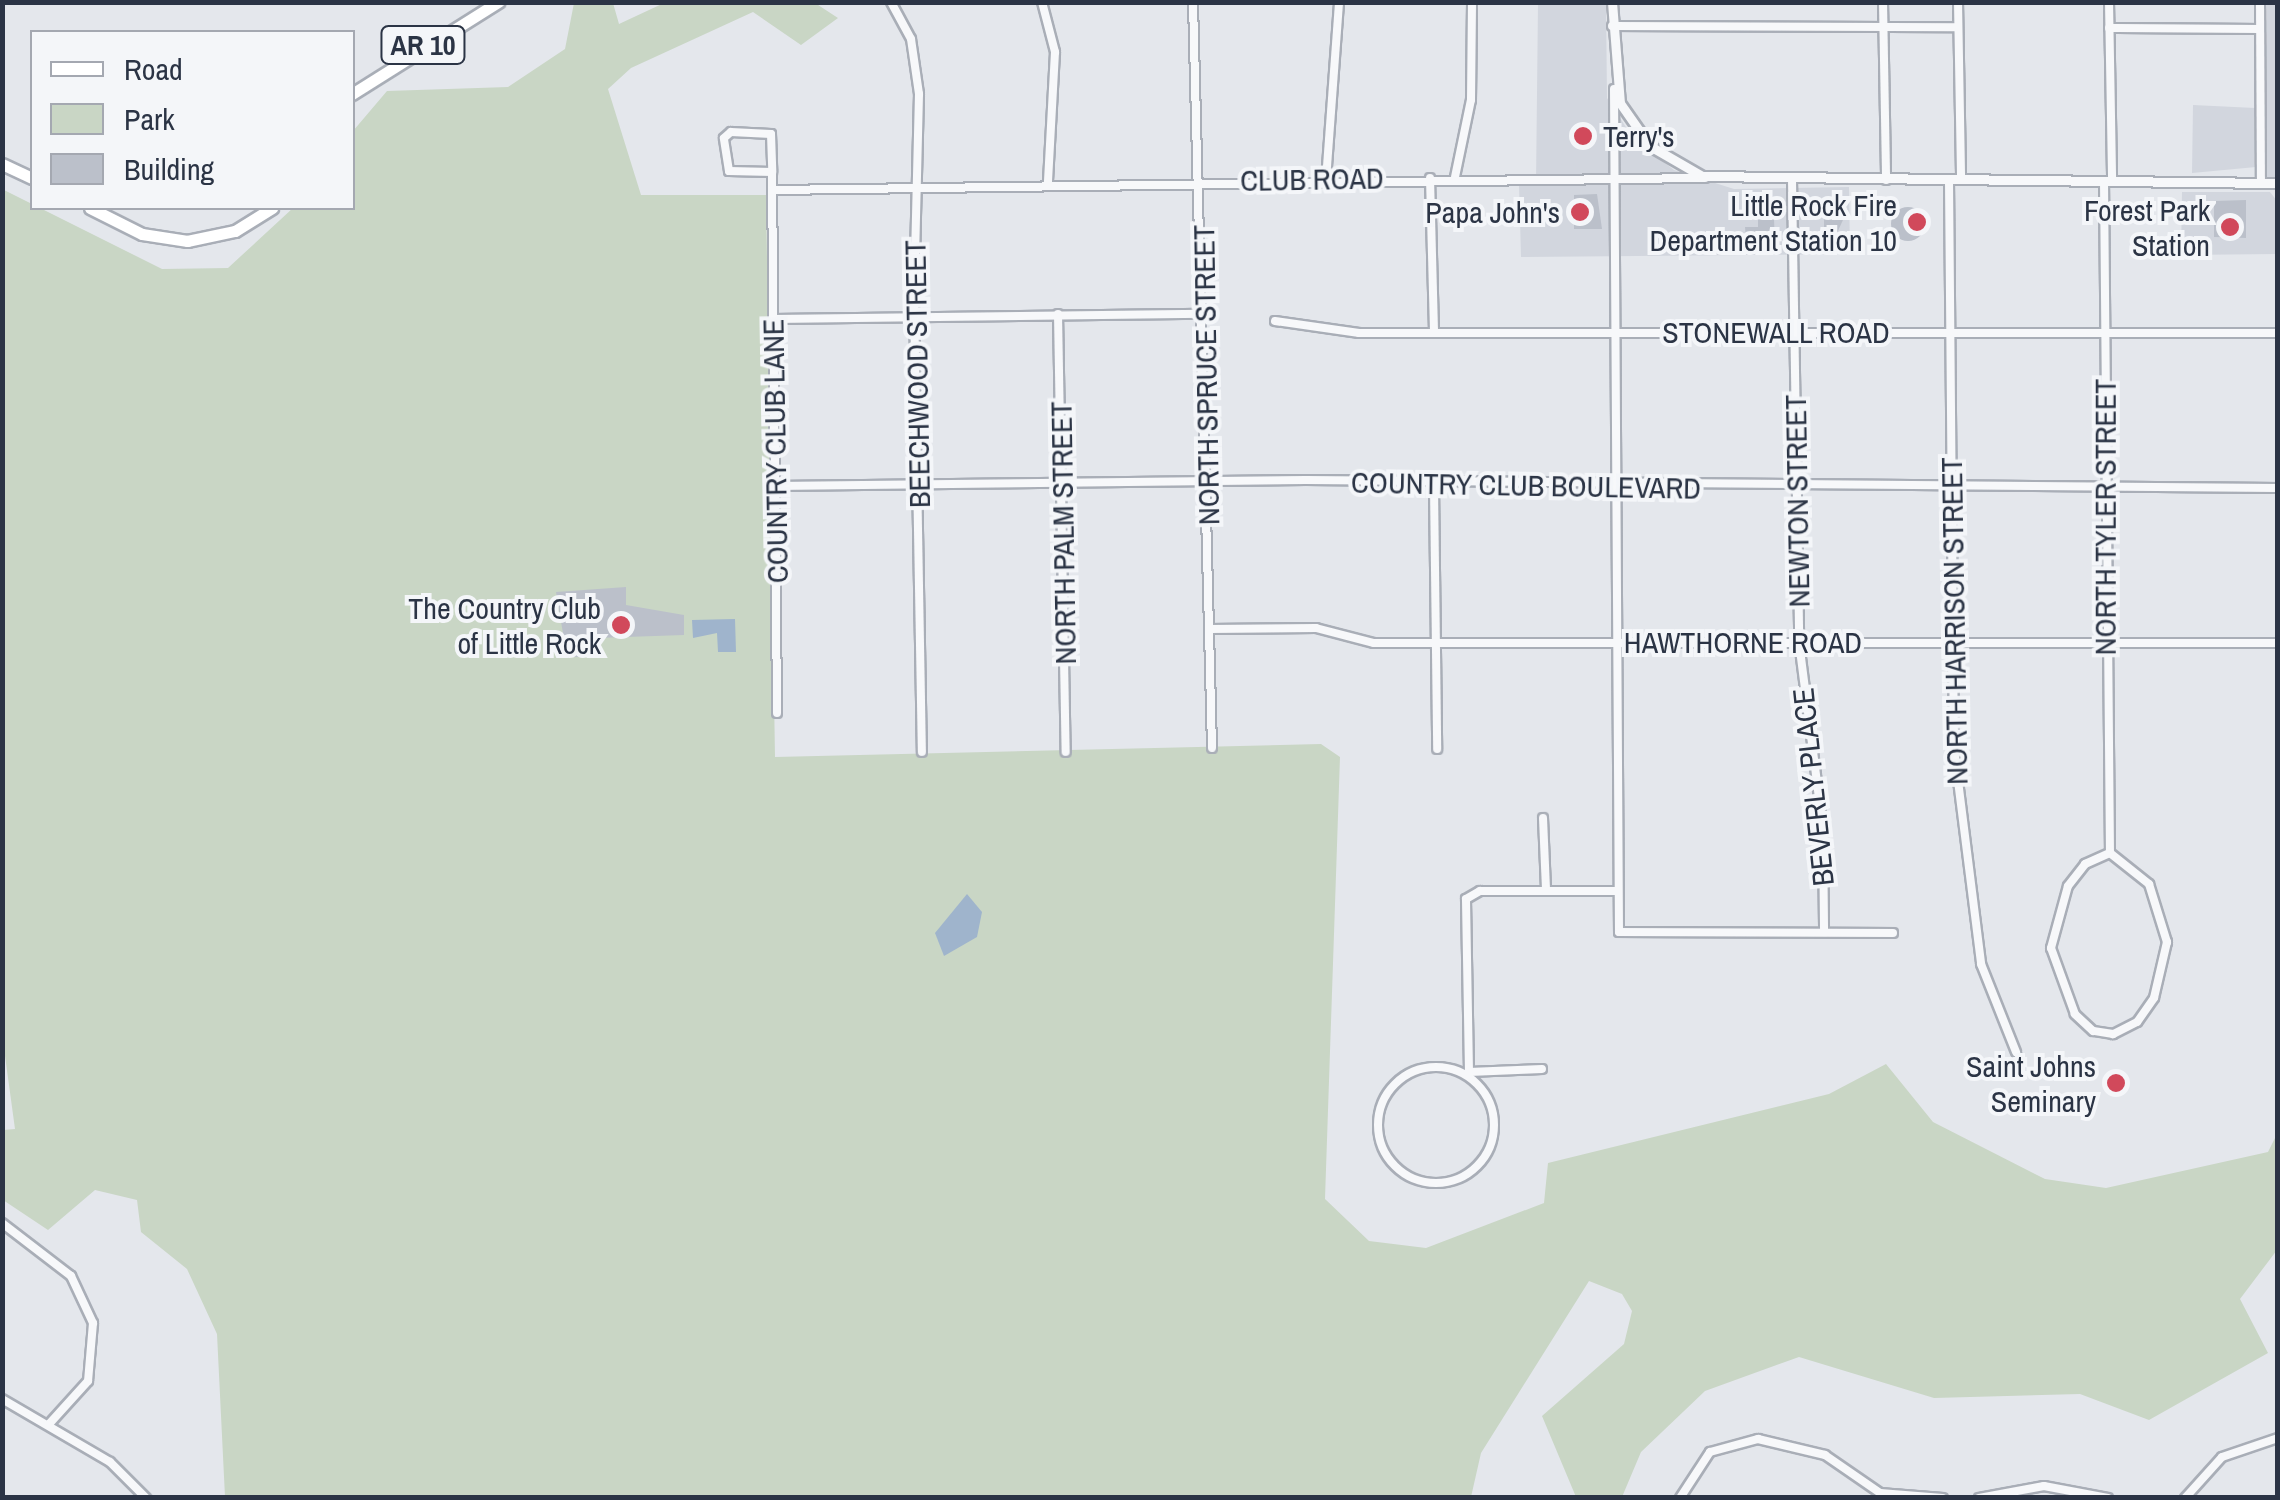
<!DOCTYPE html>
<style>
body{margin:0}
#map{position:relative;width:2280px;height:1500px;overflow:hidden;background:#e4e7ec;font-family:"Archivo Narrow",sans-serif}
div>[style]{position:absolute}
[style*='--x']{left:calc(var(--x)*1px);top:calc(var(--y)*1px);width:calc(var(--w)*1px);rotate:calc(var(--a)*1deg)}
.built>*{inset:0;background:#d2d6de}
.green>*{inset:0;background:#c9d6c5}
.water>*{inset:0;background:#9fb4cc}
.building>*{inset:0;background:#bbc0ca}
.round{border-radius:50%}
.roads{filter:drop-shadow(2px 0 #a9aeb7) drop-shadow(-2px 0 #a9aeb7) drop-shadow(0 2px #a9aeb7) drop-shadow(0 -2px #a9aeb7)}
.minor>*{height:8px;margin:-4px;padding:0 4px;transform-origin:4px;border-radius:4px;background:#f7f8fa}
.minor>.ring{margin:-4px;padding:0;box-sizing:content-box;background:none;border:8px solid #f7f8fa;border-radius:50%}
.tertiary>*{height:9px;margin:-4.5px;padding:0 4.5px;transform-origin:4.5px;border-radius:4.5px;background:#f7f8fa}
.primary>*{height:11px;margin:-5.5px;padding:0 5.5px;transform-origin:5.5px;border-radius:5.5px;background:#fff}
.dots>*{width:28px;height:28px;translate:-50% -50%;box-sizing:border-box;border:5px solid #f4f6f9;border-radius:50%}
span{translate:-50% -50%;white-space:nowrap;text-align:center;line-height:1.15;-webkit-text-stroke:8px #f4f6f9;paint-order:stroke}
.shield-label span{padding:2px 8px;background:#f4f6f9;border:2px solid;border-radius:8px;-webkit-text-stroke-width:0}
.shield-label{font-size:28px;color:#2b3445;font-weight:700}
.poi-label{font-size:30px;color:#2b3445}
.left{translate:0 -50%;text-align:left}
.right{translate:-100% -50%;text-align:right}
.street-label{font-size:30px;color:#2b3445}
.frame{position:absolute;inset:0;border:5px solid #2b3445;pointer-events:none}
.legend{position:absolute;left:30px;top:30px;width:325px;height:180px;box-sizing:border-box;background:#f4f6f9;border:2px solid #a4a8b1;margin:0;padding:12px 18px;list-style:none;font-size:30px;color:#2b3445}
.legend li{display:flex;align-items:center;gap:20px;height:50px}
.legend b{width:50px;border:2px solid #a4a8b1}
</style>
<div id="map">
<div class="built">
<div style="clip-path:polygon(1538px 3px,1606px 3px,1607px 98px,1633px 138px,1674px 170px,1734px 189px,1849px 187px,1850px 254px,1521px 257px,1519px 184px,1536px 183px)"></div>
<div style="clip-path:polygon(2260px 3px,2277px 3px,2277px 183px,2261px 183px)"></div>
<div style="clip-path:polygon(2193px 105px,2255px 108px,2256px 167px,2192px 173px)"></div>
<div style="clip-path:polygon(2182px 192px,2270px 192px,2277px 201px,2277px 254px,2181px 255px)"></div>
</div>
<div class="green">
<div style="clip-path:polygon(574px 3px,613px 3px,619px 24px,664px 3px,815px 3px,838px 18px,801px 45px,753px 12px,631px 68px,608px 89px,641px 195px,766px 195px,775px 757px,1321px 744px,1340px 757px,1325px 1199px,1369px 1241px,1426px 1248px,1544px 1203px,1548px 1163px,1829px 1094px,1886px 1064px,1933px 1122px,2045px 1179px,2106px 1188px,2268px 1152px,2277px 1134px,2277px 1250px,2240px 1299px,2268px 1353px,2149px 1420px,2080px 1394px,1934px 1398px,1799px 1357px,1705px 1391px,1641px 1452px,1622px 1497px,1576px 1497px,1542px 1416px,1624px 1344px,1632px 1311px,1622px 1294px,1589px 1281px,1481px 1453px,1471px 1497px,225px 1497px,217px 1334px,187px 1269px,141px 1232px,137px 1200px,95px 1190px,48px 1230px,3px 1200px,3px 1130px,15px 1129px,2px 1034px,2px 189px,162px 269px,228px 268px,293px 208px,352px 208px,353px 131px,387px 91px,508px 87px,565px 49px)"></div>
</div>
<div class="water">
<div style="clip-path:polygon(735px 619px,736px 652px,718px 652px,717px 633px,693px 638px,692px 620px)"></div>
<div style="clip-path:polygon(967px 894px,982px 912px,977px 937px,944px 956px,935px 933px)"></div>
</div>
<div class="building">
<div style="clip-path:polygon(1597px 194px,1602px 229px,1574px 229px,1574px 195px)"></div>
<div style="clip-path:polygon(2246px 200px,2246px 238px,2214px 237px,2214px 201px)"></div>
<div class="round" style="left:1891px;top:207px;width:34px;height:34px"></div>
<div style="clip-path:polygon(1824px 208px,1848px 209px,1837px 233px,1824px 233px)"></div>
<div style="clip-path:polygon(1758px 219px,1774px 219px,1775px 243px,1746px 239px,1745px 227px,1758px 227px)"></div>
<div style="clip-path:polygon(626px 587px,626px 605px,684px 615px,684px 635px,597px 638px,598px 657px,567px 657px,556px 592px)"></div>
</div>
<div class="roads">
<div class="minor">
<div style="--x:891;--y:2;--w:42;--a:61.6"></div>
<div style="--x:911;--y:39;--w:56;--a:81.7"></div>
<div style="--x:919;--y:94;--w:206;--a:91.4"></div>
<div style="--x:914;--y:300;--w:452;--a:89"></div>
<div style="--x:1042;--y:2;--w:52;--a:75.4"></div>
<div style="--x:1055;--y:52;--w:131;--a:93.1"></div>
<div style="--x:1193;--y:2;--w:746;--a:88.54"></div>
<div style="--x:1883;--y:2;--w:178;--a:89"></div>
<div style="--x:1958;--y:2;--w:178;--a:89"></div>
<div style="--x:2109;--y:2;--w:179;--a:89"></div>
<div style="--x:2260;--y:2;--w:181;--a:89.7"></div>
<div style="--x:1612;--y:26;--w:346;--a:0.2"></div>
<div style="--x:2109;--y:28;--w:151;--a:0.4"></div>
<div style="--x:1614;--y:89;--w:843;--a:89.66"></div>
<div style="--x:1619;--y:932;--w:274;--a:0.2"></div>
<div style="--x:731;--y:132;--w:40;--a:2.9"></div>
<div style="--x:771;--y:134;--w:38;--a:88"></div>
<div style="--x:772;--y:172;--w:43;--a:-178.7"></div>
<div style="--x:729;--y:171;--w:33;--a:-99"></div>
<div style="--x:724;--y:138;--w:9;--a:-41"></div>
<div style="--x:772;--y:172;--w:541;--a:89.47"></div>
<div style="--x:1455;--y:177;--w:79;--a:-78.3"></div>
<div style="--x:1471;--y:100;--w:98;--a:-89.4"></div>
<div style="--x:1430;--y:178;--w:154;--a:88.5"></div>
<div style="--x:1326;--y:180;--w:178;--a:-85.8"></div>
<div style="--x:1792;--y:180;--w:462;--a:89.1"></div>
<div style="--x:1799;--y:642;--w:190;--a:82.7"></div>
<div style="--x:1823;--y:830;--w:102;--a:89.4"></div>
<div style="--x:1949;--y:181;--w:568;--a:89.5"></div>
<div style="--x:1954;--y:749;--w:217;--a:82.8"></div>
<div style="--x:1981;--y:964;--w:95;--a:68.3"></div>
<div style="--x:2104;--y:181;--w:672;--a:89.49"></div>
<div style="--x:772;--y:190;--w:933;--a:-0.74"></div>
<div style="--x:1058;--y:314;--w:438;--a:89"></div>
<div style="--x:774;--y:319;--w:430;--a:-0.7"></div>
<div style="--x:1275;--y:321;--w:85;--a:8.1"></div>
<div style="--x:1359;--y:333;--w:919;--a:0"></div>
<div style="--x:775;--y:486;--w:531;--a:-0.65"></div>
<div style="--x:1306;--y:480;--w:972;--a:0.47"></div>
<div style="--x:1434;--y:487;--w:262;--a:89.3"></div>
<div style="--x:1210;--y:629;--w:106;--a:-0.5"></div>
<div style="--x:1316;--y:628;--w:60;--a:14.5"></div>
<div style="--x:1374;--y:643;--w:904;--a:0"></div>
<div style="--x:1543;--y:818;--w:73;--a:87.6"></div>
<div style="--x:2110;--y:853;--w:50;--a:38.5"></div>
<div style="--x:2149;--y:884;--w:61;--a:72.8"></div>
<div style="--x:2167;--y:942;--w:57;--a:103.1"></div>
<div style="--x:2154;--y:998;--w:29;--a:125"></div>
<div style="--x:2137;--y:1022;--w:27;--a:153"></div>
<div style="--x:2113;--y:1034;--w:20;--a:-171"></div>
<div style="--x:2093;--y:1031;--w:25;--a:-137"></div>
<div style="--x:2075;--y:1014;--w:70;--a:-110"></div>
<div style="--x:2051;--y:948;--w:64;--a:-74.7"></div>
<div style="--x:2068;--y:886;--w:28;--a:-52"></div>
<div style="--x:2085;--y:864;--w:27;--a:-24"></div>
<div class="ring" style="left:1378px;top:1067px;width:108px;height:108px"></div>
<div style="--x:1542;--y:1069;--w:73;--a:177.6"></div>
<div style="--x:1469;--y:1072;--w:173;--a:-91"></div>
<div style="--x:1466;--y:899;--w:16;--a:-30"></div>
<div style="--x:1480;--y:891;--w:136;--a:0"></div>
<div style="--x:2;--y:1223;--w:87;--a:37.5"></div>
<div style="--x:71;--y:1276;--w:52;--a:64.9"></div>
<div style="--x:93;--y:1323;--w:58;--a:94.9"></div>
<div style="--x:88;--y:1381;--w:57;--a:132.1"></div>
<div style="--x:2;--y:1399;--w:125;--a:30.3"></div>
<div style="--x:110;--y:1462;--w:51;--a:45"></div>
<div style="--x:1680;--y:1498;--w:55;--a:-56.9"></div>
<div style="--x:1710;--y:1452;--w:50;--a:-15.2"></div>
<div style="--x:1758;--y:1439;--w:69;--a:13.4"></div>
<div style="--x:1825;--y:1455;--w:67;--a:34.6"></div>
<div style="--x:1880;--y:1493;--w:63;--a:4.5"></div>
<div style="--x:1979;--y:1498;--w:66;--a:-10.5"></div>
<div style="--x:2044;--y:1486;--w:65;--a:10.6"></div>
<div style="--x:2185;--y:1498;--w:55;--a:-47.9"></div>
<div style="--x:2222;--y:1457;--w:59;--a:-18.7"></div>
</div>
<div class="tertiary">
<div style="--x:1612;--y:2;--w:101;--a:85.5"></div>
<div style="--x:1620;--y:103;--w:52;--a:55.1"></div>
<div style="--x:1650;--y:146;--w:60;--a:30"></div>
<div style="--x:1702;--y:176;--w:576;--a:0.7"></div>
</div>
<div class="primary">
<div style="--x:352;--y:94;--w:173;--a:-32.2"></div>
<div style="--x:2;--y:164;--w:33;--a:25"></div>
<div style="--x:90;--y:208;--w:58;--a:26.6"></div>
<div style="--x:142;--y:234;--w:46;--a:8.8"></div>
<div style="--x:187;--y:241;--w:49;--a:-11.8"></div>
<div style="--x:235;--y:231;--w:44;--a:-31.9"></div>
</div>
</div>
<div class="dots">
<div style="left:1583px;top:136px;background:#d1495b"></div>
<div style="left:1580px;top:212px;background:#d1495b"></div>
<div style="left:1917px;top:222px;background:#d1495b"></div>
<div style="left:2230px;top:227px;background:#d1495b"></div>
<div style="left:621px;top:625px;background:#d1495b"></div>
<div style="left:2116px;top:1083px;background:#d1495b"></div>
</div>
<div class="shield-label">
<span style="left:423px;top:45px">AR 10</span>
</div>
<div class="poi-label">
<span class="left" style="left:1603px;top:136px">Terry's</span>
<span class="right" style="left:1897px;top:222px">Little Rock Fire<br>Department Station 10</span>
<span class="right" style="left:2210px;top:227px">Forest Park<br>Station</span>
<span class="right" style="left:1560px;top:212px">Papa John's</span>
<span class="right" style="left:601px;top:625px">The Country Club<br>of Little Rock</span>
<span class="right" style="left:2096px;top:1083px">Saint Johns<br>Seminary</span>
</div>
<div class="street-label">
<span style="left:1312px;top:179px;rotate:-1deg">CLUB ROAD</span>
<span style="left:1776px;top:332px">STONEWALL ROAD</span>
<span style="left:917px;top:374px;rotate:-91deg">BEECHWOOD STREET</span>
<span style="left:1206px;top:375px;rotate:-91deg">NORTH SPRUCE STREET</span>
<span style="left:775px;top:451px;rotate:-91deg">COUNTRY CLUB LANE</span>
<span style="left:1526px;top:485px;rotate:1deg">COUNTRY CLUB BOULEVARD</span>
<span style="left:1797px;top:501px;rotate:-91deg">NEWTON STREET</span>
<span style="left:2105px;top:517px;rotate:-90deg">NORTH TYLER STREET</span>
<span style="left:1063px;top:533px;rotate:-91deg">NORTH PALM STREET</span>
<span style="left:1954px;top:621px;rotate:-91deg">NORTH HARRISON STREET</span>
<span style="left:1743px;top:642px">HAWTHORNE ROAD</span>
<span style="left:1813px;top:787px;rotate:-96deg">BEVERLY PLACE</span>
</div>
<div class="frame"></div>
<ul class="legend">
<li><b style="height:12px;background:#fff"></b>Road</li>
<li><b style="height:28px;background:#c9d6c5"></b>Park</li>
<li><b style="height:28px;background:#bbc0ca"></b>Building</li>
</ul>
</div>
